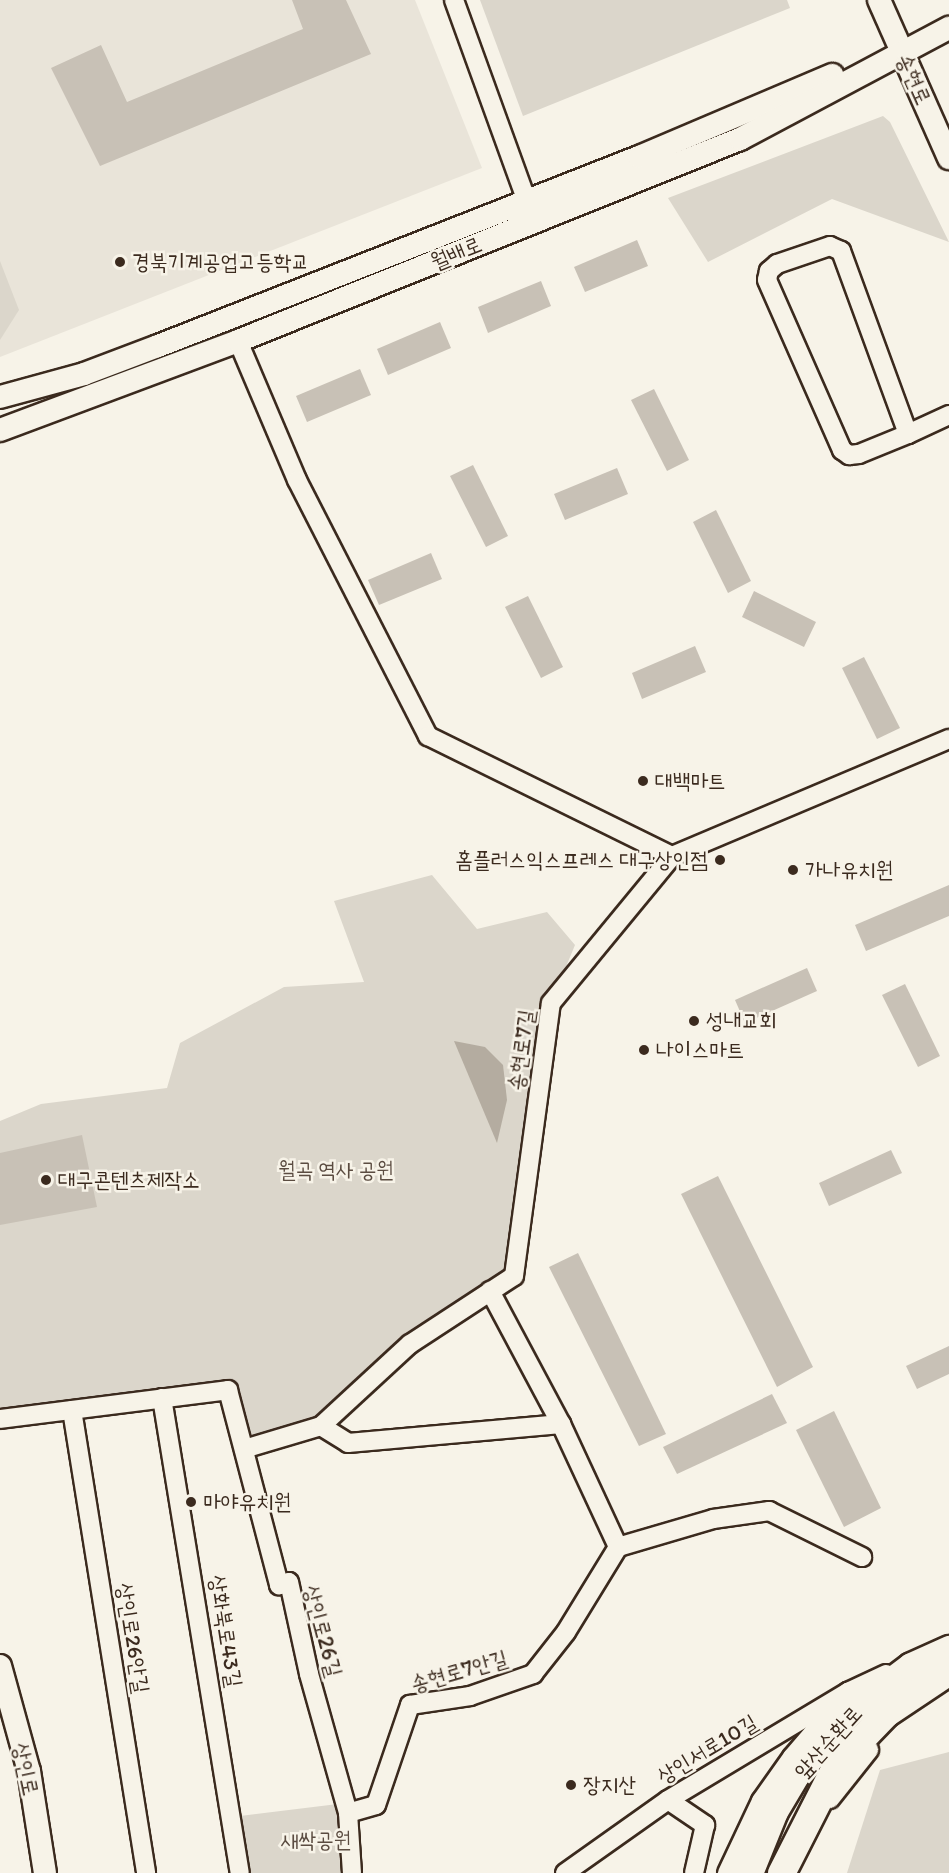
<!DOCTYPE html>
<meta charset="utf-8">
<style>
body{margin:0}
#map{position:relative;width:949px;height:1873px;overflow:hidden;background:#f7f3e8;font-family:Itim,"Poor Story",sans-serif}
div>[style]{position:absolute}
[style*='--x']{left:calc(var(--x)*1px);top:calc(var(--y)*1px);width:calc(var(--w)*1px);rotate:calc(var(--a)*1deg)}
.built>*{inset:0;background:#e9e4d9}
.green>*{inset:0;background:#dbd6cb}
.water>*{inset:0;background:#b4aca0}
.building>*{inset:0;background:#c8c1b6}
.roads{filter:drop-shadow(2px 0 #3b2a1e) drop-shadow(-2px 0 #3b2a1e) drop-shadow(0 2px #3b2a1e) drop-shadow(0 -2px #3b2a1e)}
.minor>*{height:18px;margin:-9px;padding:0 9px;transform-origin:9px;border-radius:9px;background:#f7f3e8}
.major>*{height:22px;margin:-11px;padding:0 11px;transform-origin:11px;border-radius:11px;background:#f7f3e8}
.highway>*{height:27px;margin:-13.5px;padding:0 13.5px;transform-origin:13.5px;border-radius:13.5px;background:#f7f3e8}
.dots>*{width:16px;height:16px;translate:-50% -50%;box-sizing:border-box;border:3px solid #f7f3e8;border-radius:50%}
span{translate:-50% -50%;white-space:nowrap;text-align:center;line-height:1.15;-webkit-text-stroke:5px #f7f3e8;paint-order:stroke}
.street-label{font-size:22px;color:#3b2a1e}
.poi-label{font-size:22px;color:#3b2a1e}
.left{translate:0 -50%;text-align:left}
.right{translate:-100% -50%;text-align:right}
.park-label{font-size:22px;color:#5b4c41}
</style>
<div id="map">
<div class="built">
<div style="clip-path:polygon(0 0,415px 0,482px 168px,0 357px)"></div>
</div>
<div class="green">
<div style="clip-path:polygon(480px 0,787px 0,790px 8px,523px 116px)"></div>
<div style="clip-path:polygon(883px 116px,890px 122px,949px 242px,832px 199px,708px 262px,668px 198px)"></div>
<div style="clip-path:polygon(0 261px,19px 310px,0 340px)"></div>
<div style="clip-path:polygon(432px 875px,477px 929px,547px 912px,575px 945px,551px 1003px,514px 1276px,410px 1344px,321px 1426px,244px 1449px,228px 1390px,0 1419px,0 1121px,41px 1104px,167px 1088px,180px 1043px,284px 987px,364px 982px,334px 901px)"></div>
<div style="clip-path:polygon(949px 1752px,949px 1873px,847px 1873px,880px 1770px)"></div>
<div style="clip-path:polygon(346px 1803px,352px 1873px,240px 1873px,232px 1817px)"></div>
</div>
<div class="water">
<div style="clip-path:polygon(454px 1041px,485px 1047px,503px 1065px,507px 1100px,497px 1143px)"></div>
</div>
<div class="building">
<div style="clip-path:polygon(292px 0,346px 0,371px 54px,100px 166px,51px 68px,101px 45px,127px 102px,303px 29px)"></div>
<div style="clip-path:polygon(637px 240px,648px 266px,585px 292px,574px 267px)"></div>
<div style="clip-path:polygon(541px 281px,551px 306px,488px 333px,478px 307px)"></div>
<div style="clip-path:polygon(440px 322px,451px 348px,388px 375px,377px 349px)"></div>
<div style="clip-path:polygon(360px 369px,371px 395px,307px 422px,296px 396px)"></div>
<div style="clip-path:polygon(654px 389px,689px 460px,667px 471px,631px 400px)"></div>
<div style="clip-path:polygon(473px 465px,508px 536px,486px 547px,450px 476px)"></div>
<div style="clip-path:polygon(617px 468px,628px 494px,565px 520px,554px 494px)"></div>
<div style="clip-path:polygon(716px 510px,751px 581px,728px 593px,693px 522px)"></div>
<div style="clip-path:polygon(431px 553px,442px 579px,379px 605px,368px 580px)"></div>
<div style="clip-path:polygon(754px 591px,816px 622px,804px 647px,742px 617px)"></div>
<div style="clip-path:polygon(528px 596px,563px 667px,541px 678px,505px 607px)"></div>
<div style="clip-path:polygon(695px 646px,706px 672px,642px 699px,632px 673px)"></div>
<div style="clip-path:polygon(864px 657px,900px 728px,877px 739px,842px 668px)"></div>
<div style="clip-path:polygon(949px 885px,949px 916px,866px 951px,855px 925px)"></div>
<div style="clip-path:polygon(807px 968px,817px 991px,745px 1023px,735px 1000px)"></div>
<div style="clip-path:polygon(905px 984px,940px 1056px,918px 1067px,882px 995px)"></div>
<div style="clip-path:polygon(82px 1135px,97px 1207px,0 1225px,0 1153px)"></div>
<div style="clip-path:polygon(891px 1150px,902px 1173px,829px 1206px,819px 1183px)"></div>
<div style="clip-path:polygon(718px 1176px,813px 1367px,777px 1387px,681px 1194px)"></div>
<div style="clip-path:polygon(578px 1253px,666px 1434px,639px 1446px,549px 1267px)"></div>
<div style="clip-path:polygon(949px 1346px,949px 1374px,917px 1389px,906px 1366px)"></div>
<div style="clip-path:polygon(772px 1394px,787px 1423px,677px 1474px,663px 1447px)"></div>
<div style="clip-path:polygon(834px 1411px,881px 1508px,844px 1527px,796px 1430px)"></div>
</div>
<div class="roads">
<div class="minor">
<div style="--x:454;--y:0;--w:212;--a:70.1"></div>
<div style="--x:238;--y:341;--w:151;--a:67"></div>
<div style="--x:297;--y:480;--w:288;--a:62.9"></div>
<div style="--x:428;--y:736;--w:272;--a:26.2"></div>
<div style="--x:908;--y:434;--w:195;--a:-110.1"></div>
<div style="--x:841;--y:251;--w:12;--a:-156"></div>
<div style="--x:830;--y:246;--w:56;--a:161.2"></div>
<div style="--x:777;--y:264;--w:11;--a:139"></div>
<div style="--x:769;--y:271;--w:9;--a:103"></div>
<div style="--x:767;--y:280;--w:186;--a:66.2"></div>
<div style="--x:842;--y:450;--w:9;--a:36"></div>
<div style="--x:849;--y:455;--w:10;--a:-6"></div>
<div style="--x:859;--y:454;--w:53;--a:-22.2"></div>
<div style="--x:908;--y:434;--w:45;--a:-24.9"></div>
<div style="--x:490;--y:1291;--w:151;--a:61.9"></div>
<div style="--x:561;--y:1424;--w:136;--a:65.1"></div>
<div style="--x:162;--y:1398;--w:481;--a:80.7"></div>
<div style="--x:72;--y:1410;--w:469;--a:80.9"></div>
<div style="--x:0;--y:1419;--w:230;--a:-7.2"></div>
<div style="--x:228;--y:1390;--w:202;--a:75.3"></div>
<div style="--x:279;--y:1585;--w:10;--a:-17"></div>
<div style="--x:289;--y:1582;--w:94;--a:77.7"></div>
<div style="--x:309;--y:1674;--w:144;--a:74.3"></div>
<div style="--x:348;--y:1813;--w:60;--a:86.2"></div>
<div style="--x:321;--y:1426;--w:32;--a:32"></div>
<div style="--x:348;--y:1443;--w:214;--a:-5.1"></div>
<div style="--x:244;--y:1449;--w:80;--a:-16.6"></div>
<div style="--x:321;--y:1426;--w:121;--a:-42.7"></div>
<div style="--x:410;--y:1344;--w:124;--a:-33.2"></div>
<div style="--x:514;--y:1276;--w:275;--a:-82.3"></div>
<div style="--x:551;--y:1003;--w:190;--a:-50.5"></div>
<div style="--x:672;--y:856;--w:301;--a:-22.9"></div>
<div style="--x:830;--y:1799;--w:63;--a:-51.5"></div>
<div style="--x:668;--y:1800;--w:45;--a:34"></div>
<div style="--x:705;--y:1825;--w:49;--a:102.9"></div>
<div style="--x:348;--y:1813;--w:29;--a:-16"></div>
<div style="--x:376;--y:1805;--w:106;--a:-71.2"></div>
<div style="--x:410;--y:1705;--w:61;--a:-8.5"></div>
<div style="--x:470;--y:1696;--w:67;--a:-19.2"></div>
<div style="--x:533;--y:1674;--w:53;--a:-51.8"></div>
<div style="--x:566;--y:1632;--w:100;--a:-58.5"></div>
<div style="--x:618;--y:1547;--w:99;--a:-16.4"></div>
<div style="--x:713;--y:1519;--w:57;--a:-8.1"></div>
<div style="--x:769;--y:1511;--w:104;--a:26.3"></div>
<div style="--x:565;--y:1873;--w:126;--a:-35.3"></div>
<div style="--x:668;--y:1800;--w:210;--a:-31"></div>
<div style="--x:727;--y:1873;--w:80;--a:-64.7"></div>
<div style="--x:761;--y:1801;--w:54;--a:-54.8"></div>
<div style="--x:792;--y:1757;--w:86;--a:-49.3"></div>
<div style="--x:848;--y:1692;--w:42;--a:-25.3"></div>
</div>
<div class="major">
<div style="--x:879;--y:0;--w:173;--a:66.1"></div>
<div style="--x:0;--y:397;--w:87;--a:-15.3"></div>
<div style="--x:84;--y:374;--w:79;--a:-20.7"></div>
<div style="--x:158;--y:346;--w:517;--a:-21.45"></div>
<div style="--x:639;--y:157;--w:210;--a:-23"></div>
<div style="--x:0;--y:430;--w:254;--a:-20.5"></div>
<div style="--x:238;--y:341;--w:541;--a:-21.92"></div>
<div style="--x:740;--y:139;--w:237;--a:-28"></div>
<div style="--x:0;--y:1666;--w:109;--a:74.6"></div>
<div style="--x:29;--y:1771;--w:103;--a:81.1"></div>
</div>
<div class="highway">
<div style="--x:749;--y:1873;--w:67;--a:-68"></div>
<div style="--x:774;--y:1811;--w:43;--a:-59.3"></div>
<div style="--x:796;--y:1774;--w:77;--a:-49.7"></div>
<div style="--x:846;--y:1715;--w:81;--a:-37"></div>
<div style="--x:911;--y:1666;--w:42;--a:-24.1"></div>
<div style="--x:781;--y:1873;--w:121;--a:-63"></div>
<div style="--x:836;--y:1765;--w:72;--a:-46.1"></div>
<div style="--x:886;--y:1713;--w:76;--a:-33.7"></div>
</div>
</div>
<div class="dots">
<div style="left:120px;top:262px;background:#3b2a1e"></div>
<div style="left:643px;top:781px;background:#3b2a1e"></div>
<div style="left:720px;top:860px;background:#3b2a1e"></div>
<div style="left:793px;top:870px;background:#3b2a1e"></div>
<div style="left:694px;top:1021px;background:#3b2a1e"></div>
<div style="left:644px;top:1050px;background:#3b2a1e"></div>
<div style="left:46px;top:1180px;background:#3b2a1e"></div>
<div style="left:191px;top:1502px;background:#3b2a1e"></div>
<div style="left:571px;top:1785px;background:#3b2a1e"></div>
</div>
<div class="street-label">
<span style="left:914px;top:79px;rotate:66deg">송현로</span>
<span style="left:456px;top:253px;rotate:-22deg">월배로</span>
<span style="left:521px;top:1050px;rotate:-82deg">송현로7길</span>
<span style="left:226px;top:1631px;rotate:81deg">상화북로43길</span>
<span style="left:323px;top:1631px;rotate:75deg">상인로26길</span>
<span style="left:133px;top:1638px;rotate:81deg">상인로26안길</span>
<span style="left:459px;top:1671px;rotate:-16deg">송현로7안길</span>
<span style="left:828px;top:1742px;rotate:-48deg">앞산순환로</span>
<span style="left:707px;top:1749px;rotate:-31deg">상인서로10길</span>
<span style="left:26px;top:1769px;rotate:78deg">상인로</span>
</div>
<div class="poi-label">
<span class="left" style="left:132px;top:262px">경북기계공업고등학교</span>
<span class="left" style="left:655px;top:781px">대백마트</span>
<span class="right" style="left:708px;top:860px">홈플러스익스프레스 대구상인점</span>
<span class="left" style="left:805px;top:870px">가나유치원</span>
<span class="left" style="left:706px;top:1021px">성내교회</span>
<span class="left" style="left:656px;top:1050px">나이스마트</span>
<span class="left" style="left:58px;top:1180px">대구콘텐츠제작소</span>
<span class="left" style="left:203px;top:1502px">마야유치원</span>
<span class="left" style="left:583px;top:1785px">장지산</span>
</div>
<div class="park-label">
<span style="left:336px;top:1170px">월곡 역사 공원</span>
<span style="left:316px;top:1840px">새싹공원</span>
</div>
</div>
